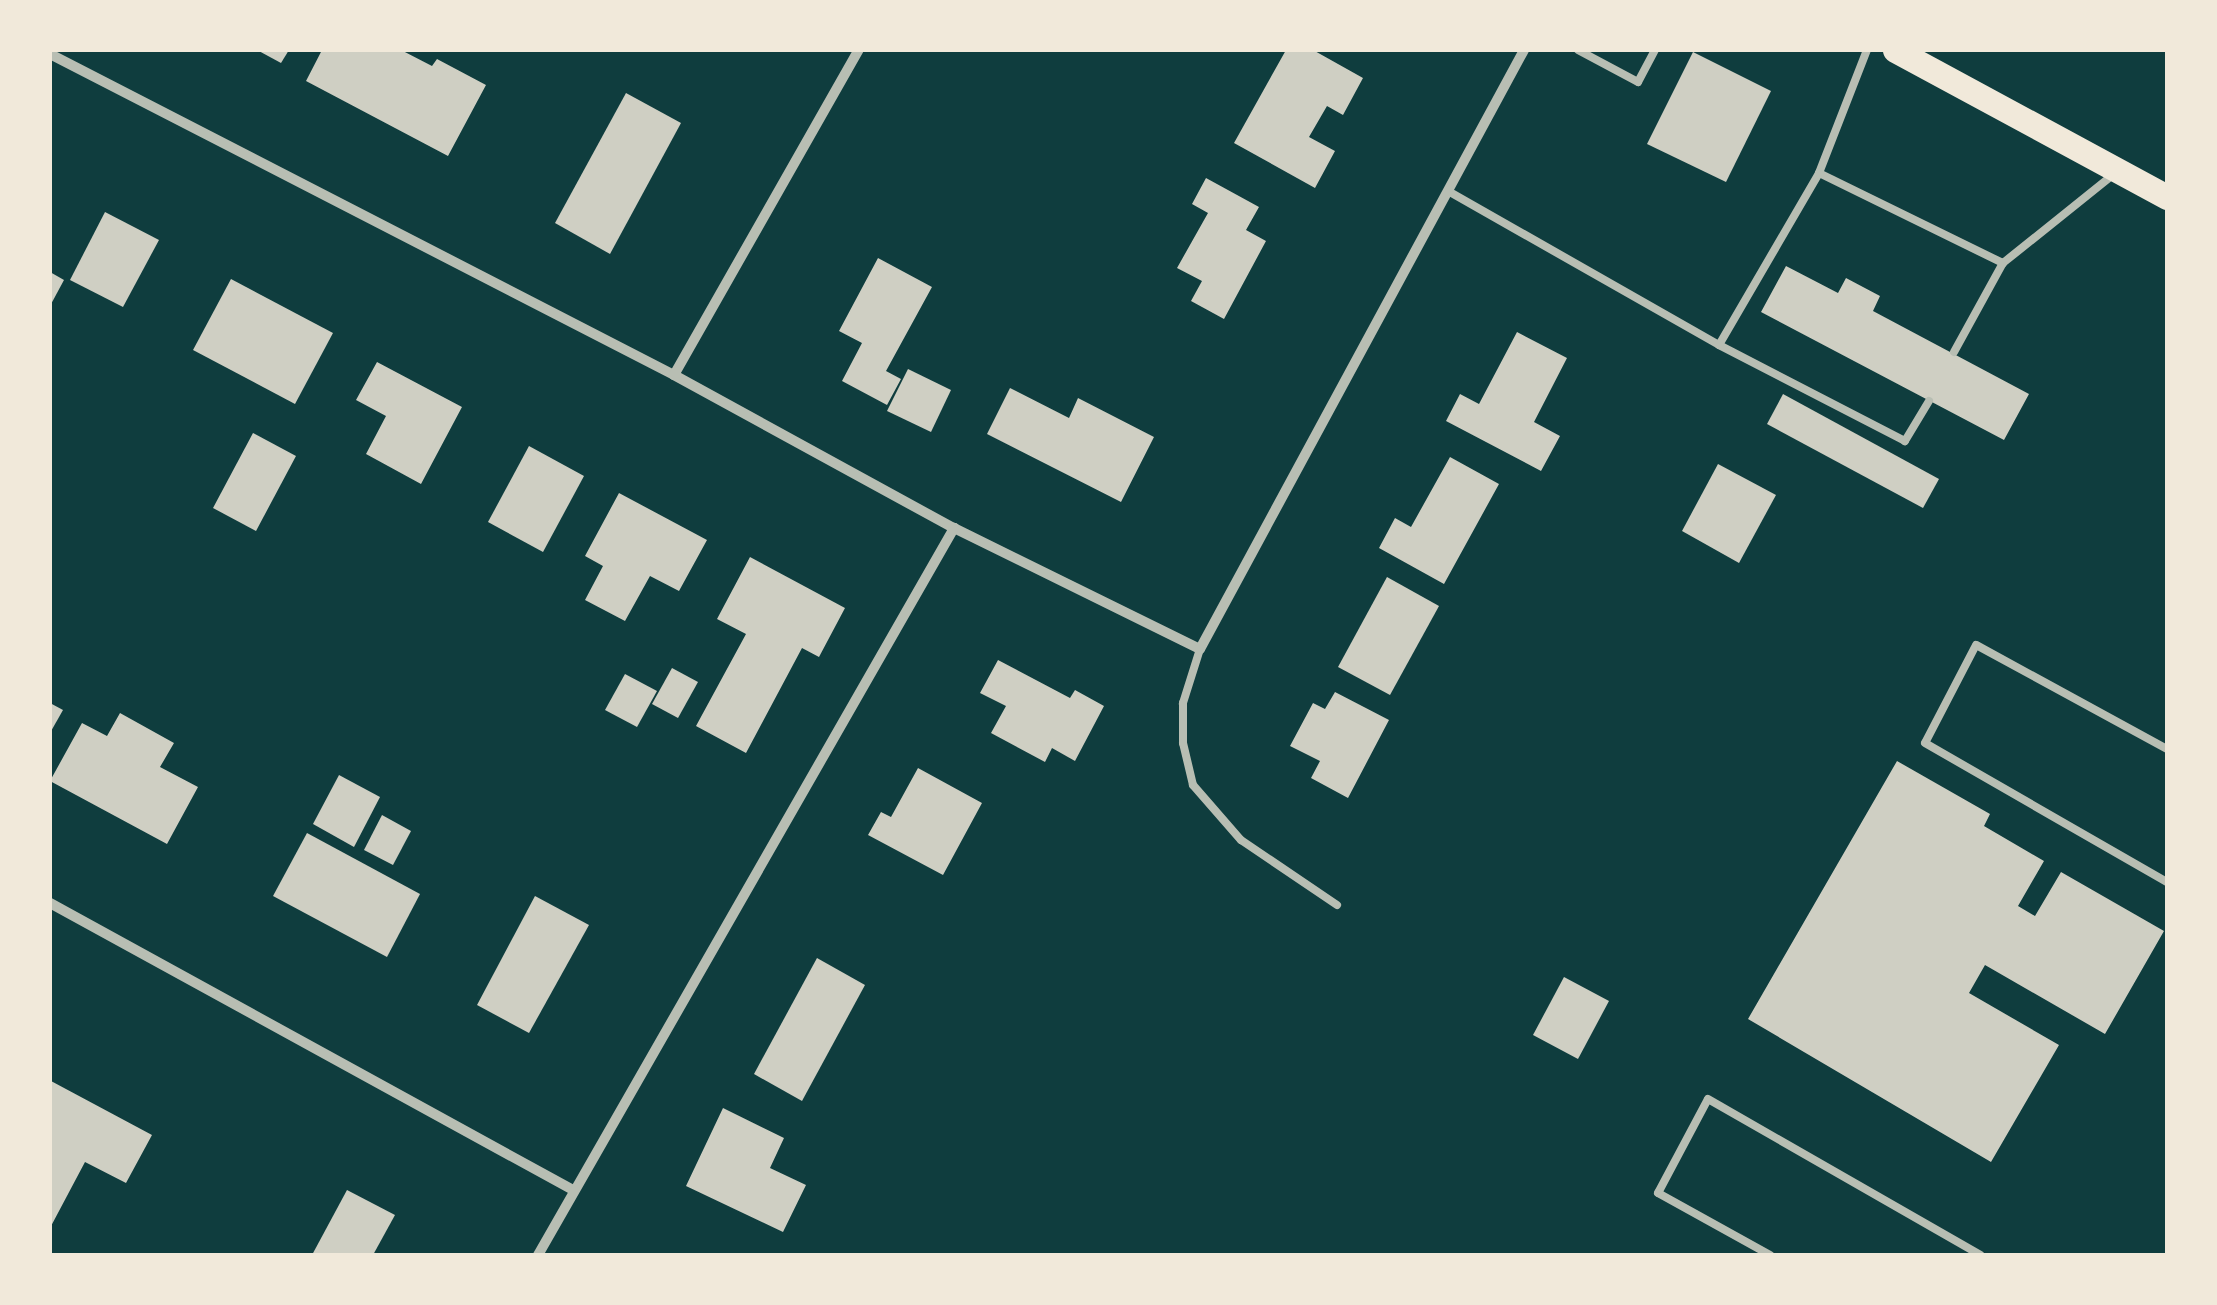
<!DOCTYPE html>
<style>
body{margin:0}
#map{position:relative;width:2217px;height:1305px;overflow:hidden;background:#0f3d3e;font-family:"Exo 2",sans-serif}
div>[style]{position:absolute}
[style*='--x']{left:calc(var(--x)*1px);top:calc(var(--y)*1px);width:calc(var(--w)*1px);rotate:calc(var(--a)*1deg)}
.building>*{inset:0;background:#cfcfc3}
.service>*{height:8px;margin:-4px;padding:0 4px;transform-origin:4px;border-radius:4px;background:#b8beb3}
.minor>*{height:10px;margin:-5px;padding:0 5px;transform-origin:5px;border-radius:5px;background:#b8beb3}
.primary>*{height:25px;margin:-12.5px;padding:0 12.5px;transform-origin:12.5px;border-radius:12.5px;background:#f1e9da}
span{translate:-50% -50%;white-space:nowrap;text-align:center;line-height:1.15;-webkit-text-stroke:10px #f1e9da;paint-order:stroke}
.frame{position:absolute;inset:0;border:52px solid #f1e9da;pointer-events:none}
</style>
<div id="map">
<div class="building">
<div style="clip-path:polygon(257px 50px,289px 50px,281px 63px)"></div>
<div style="clip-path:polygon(322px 50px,401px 50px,432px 66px,437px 59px,486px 85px,448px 156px,306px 81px)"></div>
<div style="clip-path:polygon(1286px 50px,1313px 50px,1363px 78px,1343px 115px,1327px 106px,1309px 137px,1335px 151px,1315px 188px,1234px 143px)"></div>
<div style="clip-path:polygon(1693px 52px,1771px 91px,1726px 182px,1647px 144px)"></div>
<div style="clip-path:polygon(626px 93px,681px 123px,610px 254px,555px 223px)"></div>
<div style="clip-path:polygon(1206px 178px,1259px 207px,1246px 230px,1266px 241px,1224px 319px,1191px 301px,1202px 281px,1177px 268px,1208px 213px,1192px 204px)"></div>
<div style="clip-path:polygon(105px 212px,159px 240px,123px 307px,70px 280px)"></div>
<div style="clip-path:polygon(878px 258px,932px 287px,886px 371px,901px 379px,887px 405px,842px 381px,862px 343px,839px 331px)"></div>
<div style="clip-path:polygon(1786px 266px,1838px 293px,1846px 278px,1880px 296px,1873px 311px,2029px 394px,2004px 440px,1761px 312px)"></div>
<div style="clip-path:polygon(50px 272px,64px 280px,50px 306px)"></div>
<div style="clip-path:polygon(231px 279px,333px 333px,295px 404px,193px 350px)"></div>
<div style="clip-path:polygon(1517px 332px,1567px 358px,1534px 422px,1560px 436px,1541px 471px,1446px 421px,1460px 394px,1479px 404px)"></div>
<div style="clip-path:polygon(377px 362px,462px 407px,421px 484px,366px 454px,386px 416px,356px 400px)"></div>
<div style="clip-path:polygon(908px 369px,951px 390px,931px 432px,887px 411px)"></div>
<div style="clip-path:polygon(1010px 388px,1069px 418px,1078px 398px,1154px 437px,1121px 502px,987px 434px)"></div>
<div style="clip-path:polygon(1783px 394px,1939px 479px,1923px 508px,1767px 424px)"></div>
<div style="clip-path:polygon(253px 433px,296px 456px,256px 531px,213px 508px)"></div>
<div style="clip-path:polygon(529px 446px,584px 476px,543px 552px,488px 522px)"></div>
<div style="clip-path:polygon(1450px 457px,1499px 484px,1444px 584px,1379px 548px,1395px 518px,1411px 527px)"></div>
<div style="clip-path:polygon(1718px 464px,1776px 495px,1739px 563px,1682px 531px)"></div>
<div style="clip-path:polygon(619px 493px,707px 540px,679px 591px,650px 576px,625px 621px,585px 600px,603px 566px,585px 556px)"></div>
<div style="clip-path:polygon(750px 557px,845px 608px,819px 657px,802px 648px,746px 753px,696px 726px,746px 634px,717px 619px)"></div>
<div style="clip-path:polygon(1387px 577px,1439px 606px,1390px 695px,1338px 667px)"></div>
<div style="clip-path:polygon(998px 660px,1070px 698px,1075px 690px,1104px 706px,1075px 761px,1052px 748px,1045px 762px,991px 733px,1006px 706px,980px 693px)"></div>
<div style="clip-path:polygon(672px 668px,698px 682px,678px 718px,652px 704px)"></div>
<div style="clip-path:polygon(625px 674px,657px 691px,637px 727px,605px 710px)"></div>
<div style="clip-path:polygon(1335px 692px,1389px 720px,1348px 798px,1311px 778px,1320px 761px,1290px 746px,1313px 703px,1325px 709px)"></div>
<div style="clip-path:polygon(50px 703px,63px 710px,50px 733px)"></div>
<div style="clip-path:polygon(120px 713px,174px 743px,160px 767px,198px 787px,167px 844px,50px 781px,82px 723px,107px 736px)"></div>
<div style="clip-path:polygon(1897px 761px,1990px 814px,1984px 826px,2044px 861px,2018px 906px,2035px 916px,2061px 872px,2164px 931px,2105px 1034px,1985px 965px,1969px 993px,2059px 1045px,1991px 1162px,1748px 1019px)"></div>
<div style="clip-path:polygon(918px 768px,982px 803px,943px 875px,868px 835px,881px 812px,891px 817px)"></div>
<div style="clip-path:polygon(339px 775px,380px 797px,354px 847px,313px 824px)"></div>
<div style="clip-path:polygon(382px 815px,411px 831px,393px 865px,364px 850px)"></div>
<div style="clip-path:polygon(307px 833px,420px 894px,387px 957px,273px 896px)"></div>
<div style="clip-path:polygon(535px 896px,589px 925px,529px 1033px,477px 1005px)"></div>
<div style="clip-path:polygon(817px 958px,865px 985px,802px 1101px,754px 1074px)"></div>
<div style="clip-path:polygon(1564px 977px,1609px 1001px,1578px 1059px,1533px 1035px)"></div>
<div style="clip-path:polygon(51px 1081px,152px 1135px,126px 1183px,85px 1162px,50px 1228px)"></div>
<div style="clip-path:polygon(723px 1108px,784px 1138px,770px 1168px,806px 1185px,783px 1232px,686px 1186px)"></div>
<div style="clip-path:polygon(347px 1190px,395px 1215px,373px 1255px,312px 1255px)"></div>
</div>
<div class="service">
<div style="--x:1578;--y:50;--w:68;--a:28.1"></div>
<div style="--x:1638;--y:82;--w:36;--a:-62"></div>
<div style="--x:1819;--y:173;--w:132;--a:-68.7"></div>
<div style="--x:1448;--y:191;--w:312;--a:29.6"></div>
<div style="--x:1954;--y:352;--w:102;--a:-61.2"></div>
<div style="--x:2003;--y:263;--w:142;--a:-38.7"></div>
<div style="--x:1929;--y:401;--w:47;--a:121"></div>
<div style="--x:1905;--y:441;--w:209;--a:-152.7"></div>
<div style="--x:1719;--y:345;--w:199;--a:-59.8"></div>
<div style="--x:1819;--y:173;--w:205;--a:26.1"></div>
<div style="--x:1200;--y:649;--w:57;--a:107.5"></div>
<div style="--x:1183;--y:703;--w:40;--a:90"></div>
<div style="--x:1183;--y:743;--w:43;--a:76.6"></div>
<div style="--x:1193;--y:785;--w:73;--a:48.9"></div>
<div style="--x:1241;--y:840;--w:116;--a:34.1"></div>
<div style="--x:2167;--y:749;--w:217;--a:-151.4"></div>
<div style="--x:1976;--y:645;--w:110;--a:117.5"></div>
<div style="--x:1925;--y:743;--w:279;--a:29.9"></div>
<div style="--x:1770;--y:1255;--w:128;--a:-151"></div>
<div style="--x:1658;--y:1193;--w:106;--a:-62"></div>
<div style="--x:1708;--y:1099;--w:314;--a:29.8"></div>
</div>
<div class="minor">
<div style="--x:50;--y:54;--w:702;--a:27.22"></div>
<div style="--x:674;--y:375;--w:319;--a:28.7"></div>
<div style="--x:954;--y:528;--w:274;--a:26.2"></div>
<div style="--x:1200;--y:649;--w:681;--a:-61.59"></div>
<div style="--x:674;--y:375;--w:374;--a:-60.4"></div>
<div style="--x:50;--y:903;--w:597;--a:28.76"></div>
<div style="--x:538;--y:1255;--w:838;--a:-60.22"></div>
</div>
<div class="primary">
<div style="--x:1895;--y:50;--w:309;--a:28.4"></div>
</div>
<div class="frame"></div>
</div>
